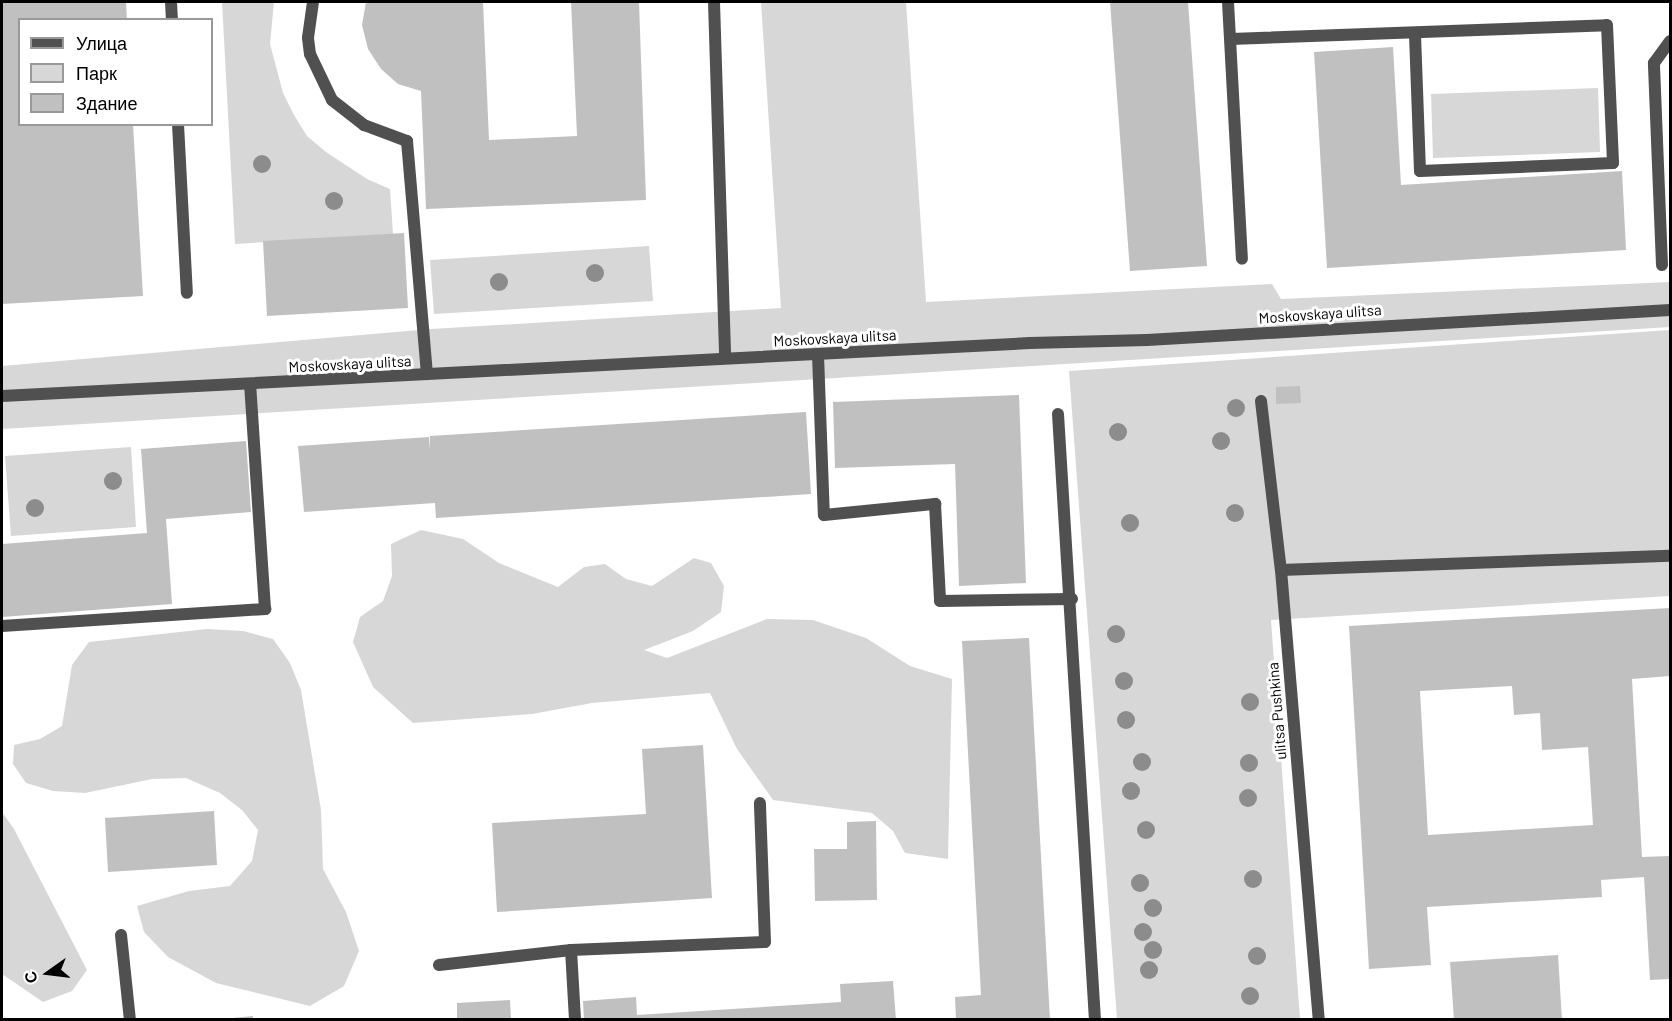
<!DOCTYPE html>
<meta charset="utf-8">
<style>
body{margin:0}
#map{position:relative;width:1672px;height:1021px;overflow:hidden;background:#fff;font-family:Barlow,sans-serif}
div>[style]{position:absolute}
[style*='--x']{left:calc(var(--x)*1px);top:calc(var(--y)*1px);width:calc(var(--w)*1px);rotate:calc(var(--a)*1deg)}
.green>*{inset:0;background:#d7d7d7}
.building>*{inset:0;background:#c0c0c0}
.service>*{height:12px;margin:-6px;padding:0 6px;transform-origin:6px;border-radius:6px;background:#505050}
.pedestrian>*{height:12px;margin:-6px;padding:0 6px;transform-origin:6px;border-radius:6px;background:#505050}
.minor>*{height:12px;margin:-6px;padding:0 6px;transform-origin:6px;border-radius:6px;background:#505050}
.trees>*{width:18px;height:18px;margin:-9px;border-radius:50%;background:#8c8c8c}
span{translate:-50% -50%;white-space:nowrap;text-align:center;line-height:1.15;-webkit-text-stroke:6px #fff;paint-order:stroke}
.street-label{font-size:15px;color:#000}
.frame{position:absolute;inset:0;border:3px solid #000;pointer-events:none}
.legend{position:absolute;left:18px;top:18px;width:195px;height:108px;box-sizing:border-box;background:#fff;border:2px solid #999;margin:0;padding:8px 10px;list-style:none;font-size:18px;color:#000}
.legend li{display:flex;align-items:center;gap:12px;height:30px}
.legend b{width:30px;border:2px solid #999}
.north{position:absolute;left:18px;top:943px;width:60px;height:60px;-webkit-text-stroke:4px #fff;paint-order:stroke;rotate:256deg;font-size:16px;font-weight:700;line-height:24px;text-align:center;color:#000}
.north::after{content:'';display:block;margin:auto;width:21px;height:27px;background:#000;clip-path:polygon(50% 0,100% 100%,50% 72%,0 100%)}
</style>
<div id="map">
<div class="green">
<div style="clip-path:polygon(222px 2px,274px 2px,270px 44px,283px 93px,294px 115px,307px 136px,326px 152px,367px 179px,390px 189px,393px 234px,235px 244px)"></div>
<div style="clip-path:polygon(761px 2px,906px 2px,926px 302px,1272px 284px,1281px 299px,1670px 282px,1670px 327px,2px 429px,2px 366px,431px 329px,781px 308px)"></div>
<div style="clip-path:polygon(1598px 88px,1600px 152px,1433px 158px,1431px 94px)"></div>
<div style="clip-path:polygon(649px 246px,653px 301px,434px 314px,430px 260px)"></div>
<div style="clip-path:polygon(1670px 330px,1670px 596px,1271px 620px,1300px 1019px,1117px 1019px,1069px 371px)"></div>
<div style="clip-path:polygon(131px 447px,136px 527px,11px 536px,5px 456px)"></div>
<div style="clip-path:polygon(421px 530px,463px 539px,499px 563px,558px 587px,584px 567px,605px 564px,626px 579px,652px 586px,694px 558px,711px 563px,724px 586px,721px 612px,693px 631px,644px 650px,667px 658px,767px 619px,813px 620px,866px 638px,910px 666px,952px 679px,948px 859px,905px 853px,893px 831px,872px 813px,773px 800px,737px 749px,710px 693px,592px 703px,532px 714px,413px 723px,373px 687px,353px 642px,360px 617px,383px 601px,392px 576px,391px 544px)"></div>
<div style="clip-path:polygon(207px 629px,243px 631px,273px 639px,290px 663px,301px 690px,321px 810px,323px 869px,346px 912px,359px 951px,344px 986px,310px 1006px,216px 983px,168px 957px,144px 932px,137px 906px,189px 891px,230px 886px,252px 861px,258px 830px,242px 810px,220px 793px,186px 778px,152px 779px,85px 793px,53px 791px,26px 783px,13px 764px,14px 745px,40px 739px,62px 726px,72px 665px,89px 642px)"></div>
<div style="clip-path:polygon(2px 812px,14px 829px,87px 970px,72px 991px,43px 1002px,2px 974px)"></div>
</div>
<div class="building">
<div style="clip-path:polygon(2px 2px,126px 2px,127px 20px,20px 20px,20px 124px,133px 124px,143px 296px,2px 304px)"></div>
<div style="clip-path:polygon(366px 2px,483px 2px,489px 140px,577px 136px,571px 2px,639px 2px,646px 200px,426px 209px,421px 91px,398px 84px,381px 69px,368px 49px,362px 25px)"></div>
<div style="clip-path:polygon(1110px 2px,1188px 2px,1207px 266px,1130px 271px)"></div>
<div style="clip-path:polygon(1393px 47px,1401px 185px,1622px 171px,1626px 250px,1327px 268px,1314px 52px)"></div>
<div style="clip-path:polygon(404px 233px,408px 308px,267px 316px,263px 241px)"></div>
<div style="clip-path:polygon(1300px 386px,1301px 403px,1276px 404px,1276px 387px)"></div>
<div style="clip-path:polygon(1019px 395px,1026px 583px,959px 586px,955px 464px,835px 468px,833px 402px)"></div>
<div style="clip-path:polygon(806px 412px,811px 494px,436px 518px,435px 503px,304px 512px,298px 446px,429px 437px,430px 450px,430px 436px)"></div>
<div style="clip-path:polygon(246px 441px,251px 512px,166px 519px,172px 604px,2px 617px,2px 544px,147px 533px,141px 449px)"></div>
<div style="clip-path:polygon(evenodd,1670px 608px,1670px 676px,1632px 679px,1642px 857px,1670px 856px,1670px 979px,1650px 980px,1644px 877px,1601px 880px,1602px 897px,1427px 907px,1431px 965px,1369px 969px,1349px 626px,1670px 608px,1512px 686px,1514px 715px,1540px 713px,1542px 750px,1588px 747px,1593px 825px,1428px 835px,1420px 691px,1512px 686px)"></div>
<div style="clip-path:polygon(1029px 638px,1050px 1020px,956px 1020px,955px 997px,981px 995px,962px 641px)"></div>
<div style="clip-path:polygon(703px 745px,712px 898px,497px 912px,492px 823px,646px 814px,642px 749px)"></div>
<div style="clip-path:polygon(214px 811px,217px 865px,108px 872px,105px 818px)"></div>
<div style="clip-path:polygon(876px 821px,877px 900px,815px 901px,814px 849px,847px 849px,847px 822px)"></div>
<div style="clip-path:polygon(1558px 955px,1562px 1020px,1454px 1020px,1450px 962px)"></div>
<div style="clip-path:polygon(893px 981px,896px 1020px,584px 1020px,583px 1001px,636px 997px,637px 1015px,841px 1002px,840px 984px)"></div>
<div style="clip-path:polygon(510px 1000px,511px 1020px,457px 1020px,457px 1003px)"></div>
<div style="clip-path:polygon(253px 1016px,253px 1020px,233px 1020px,233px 1018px)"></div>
</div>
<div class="service">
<div style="--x:171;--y:2;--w:18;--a:87"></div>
<div style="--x:313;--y:2;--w:36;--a:98"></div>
<div style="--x:308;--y:38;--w:16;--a:83"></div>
<div style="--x:310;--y:54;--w:51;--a:64.4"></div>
<div style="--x:332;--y:100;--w:41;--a:38"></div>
<div style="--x:364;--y:125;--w:46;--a:20.4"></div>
<div style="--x:407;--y:141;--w:234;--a:85.1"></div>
<div style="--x:714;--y:2;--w:356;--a:88.2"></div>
<div style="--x:1228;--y:2;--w:257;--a:86.9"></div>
<div style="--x:1231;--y:39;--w:376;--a:-2.1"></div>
<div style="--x:1607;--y:25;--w:138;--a:87.5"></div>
<div style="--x:1613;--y:163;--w:193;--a:177.6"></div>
<div style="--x:1420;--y:171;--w:137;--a:-92.1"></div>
<div style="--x:178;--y:124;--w:169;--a:87"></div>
<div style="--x:1662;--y:265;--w:202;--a:-92.3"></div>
<div style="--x:1654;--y:63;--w:27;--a:-54"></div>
<div style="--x:818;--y:355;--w:160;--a:87.9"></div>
<div style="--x:824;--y:515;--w:112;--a:-5.7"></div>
<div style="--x:935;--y:504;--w:97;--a:87"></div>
<div style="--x:940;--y:601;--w:132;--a:-0.9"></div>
<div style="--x:1281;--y:570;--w:389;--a:-2.1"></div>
<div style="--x:2;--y:626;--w:264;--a:-3.7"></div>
<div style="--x:265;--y:609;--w:225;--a:-93.8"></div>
<div style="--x:121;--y:935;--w:85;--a:84"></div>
<div style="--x:571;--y:950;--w:194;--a:-2.4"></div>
<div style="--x:765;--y:942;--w:139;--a:-92.1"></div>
<div style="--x:439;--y:965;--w:133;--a:-6.5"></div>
<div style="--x:571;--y:950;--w:70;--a:86.7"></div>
</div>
<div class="pedestrian">
<div style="--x:2;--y:396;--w:1029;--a:-2.95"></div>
<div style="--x:1030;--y:343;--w:117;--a:-1.5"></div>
<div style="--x:1147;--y:340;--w:524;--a:-3.28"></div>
</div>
<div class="minor">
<div style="--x:1261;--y:401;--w:170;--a:83.3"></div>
<div style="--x:1281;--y:570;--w:452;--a:85.2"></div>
<div style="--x:1058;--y:414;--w:607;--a:86.51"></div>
</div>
<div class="trees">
<div style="left:262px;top:164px"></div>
<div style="left:334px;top:201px"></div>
<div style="left:595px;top:273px"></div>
<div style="left:499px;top:282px"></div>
<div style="left:1236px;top:408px"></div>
<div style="left:1118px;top:432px"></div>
<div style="left:1221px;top:441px"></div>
<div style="left:113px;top:481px"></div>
<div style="left:35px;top:508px"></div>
<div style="left:1235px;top:513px"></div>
<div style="left:1130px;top:523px"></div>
<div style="left:1116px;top:634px"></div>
<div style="left:1124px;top:681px"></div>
<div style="left:1250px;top:702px"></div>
<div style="left:1126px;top:720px"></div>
<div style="left:1142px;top:762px"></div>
<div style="left:1249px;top:763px"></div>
<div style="left:1131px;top:791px"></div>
<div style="left:1248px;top:798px"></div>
<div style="left:1146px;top:830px"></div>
<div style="left:1253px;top:879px"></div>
<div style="left:1140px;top:883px"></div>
<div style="left:1153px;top:908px"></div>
<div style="left:1143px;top:932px"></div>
<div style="left:1153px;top:950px"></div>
<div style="left:1257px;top:956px"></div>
<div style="left:1149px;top:970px"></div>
<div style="left:1250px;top:996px"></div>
</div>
<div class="street-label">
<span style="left:1320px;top:314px;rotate:-4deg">Moskovskaya ulitsa</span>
<span style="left:835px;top:338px;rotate:-3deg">Moskovskaya ulitsa</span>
<span style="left:350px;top:364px;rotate:-3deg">Moskovskaya ulitsa</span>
<span style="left:1277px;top:711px;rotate:-95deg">ulitsa Pushkina</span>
</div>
<div class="frame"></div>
<ul class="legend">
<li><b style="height:8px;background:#505050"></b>Улица</li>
<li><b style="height:16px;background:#d7d7d7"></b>Парк</li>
<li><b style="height:16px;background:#c0c0c0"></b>Здание</li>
</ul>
<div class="north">С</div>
</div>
